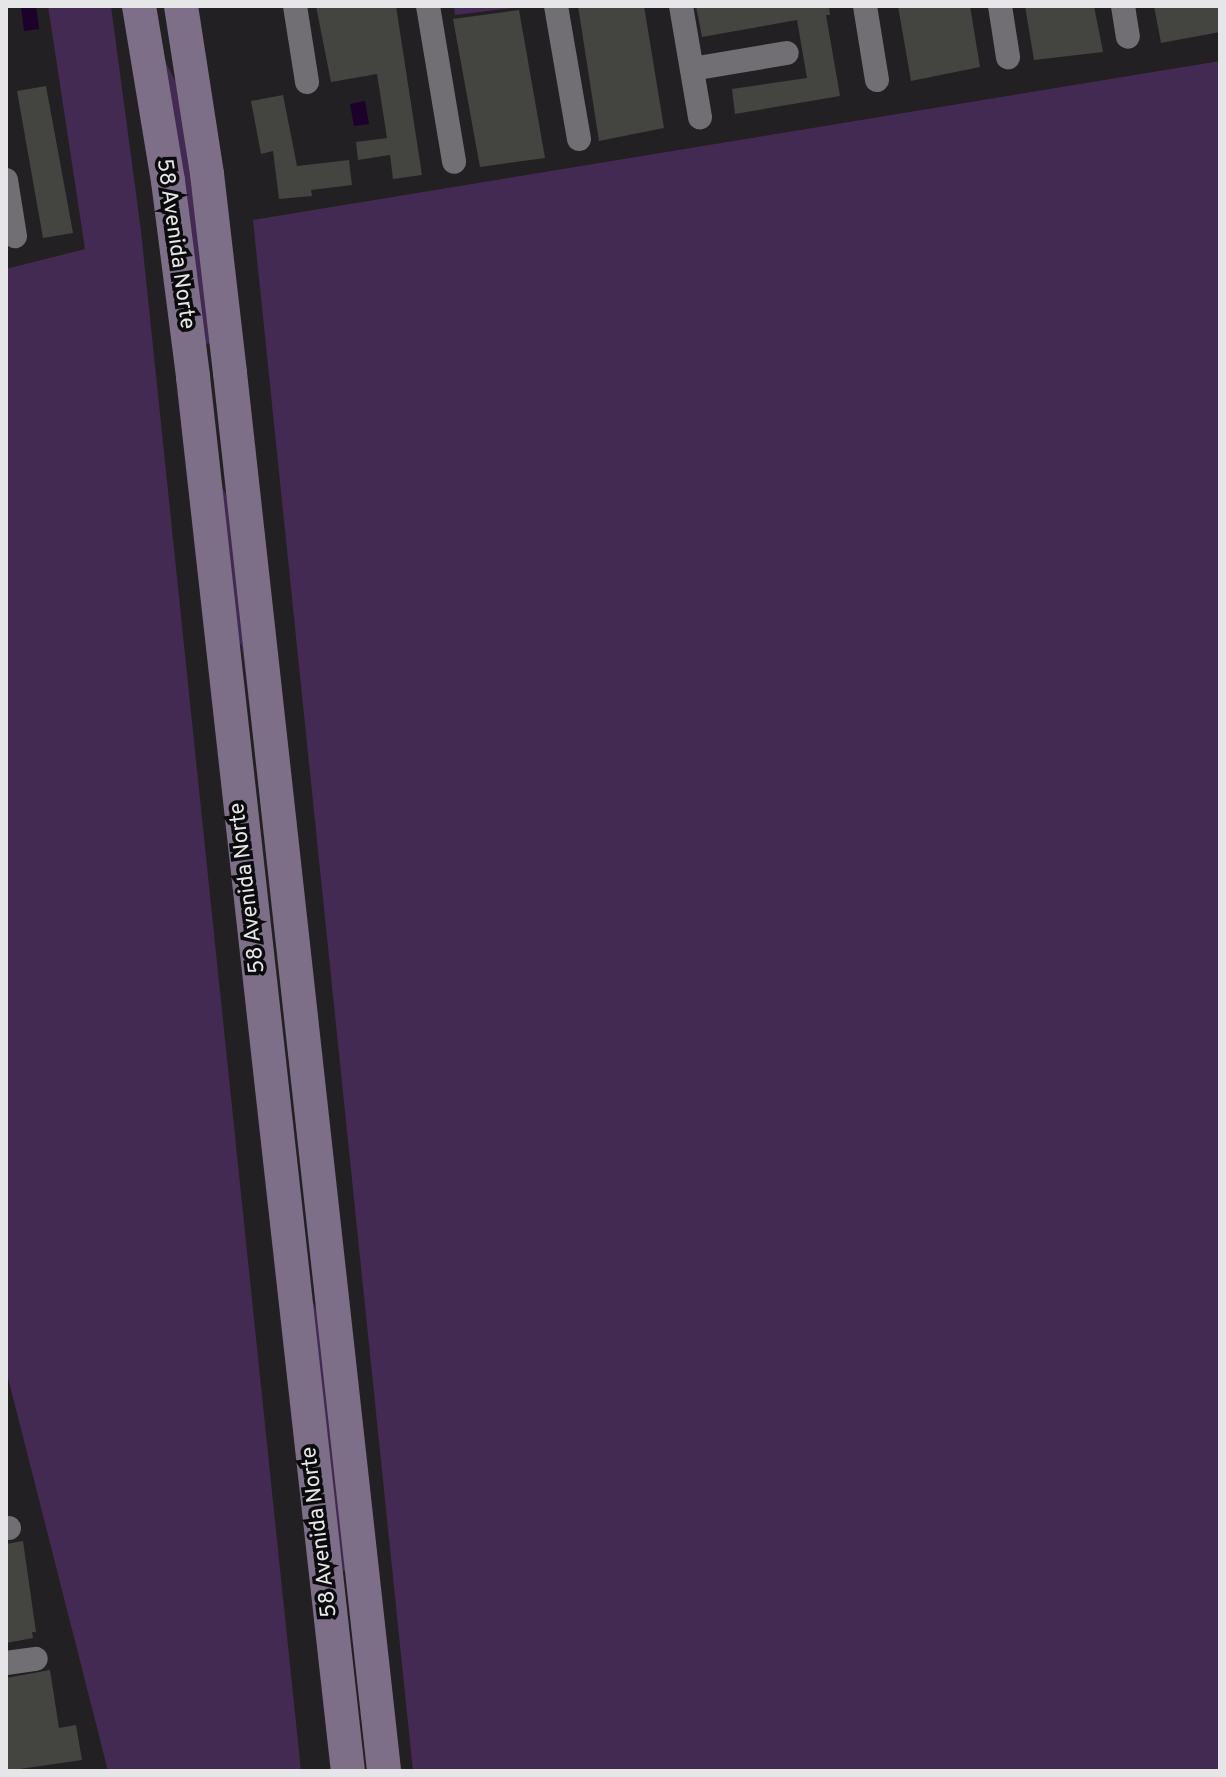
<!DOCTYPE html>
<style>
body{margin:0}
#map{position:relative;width:1226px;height:1777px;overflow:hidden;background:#222023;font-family:Overpass,sans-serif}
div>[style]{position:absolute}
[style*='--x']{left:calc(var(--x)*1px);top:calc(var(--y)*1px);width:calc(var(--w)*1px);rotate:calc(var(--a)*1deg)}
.green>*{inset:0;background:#432a52}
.water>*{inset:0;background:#1c012a}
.building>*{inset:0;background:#444440}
.minor>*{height:24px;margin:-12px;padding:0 12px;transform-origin:12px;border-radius:12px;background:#716f73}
.secondary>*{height:34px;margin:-17px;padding:0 17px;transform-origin:17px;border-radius:17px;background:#7e6f88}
span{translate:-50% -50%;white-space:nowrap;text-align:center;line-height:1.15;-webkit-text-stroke:7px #0b0a0c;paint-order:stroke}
.street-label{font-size:22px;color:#e6e5e7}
.frame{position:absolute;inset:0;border:8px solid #e6e5e7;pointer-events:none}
</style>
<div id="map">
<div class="green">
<div style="clip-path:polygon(48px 6px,111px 6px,141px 231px,301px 1771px,108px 1771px,6px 1370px,6px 269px,85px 249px)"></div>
<div style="clip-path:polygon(155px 6px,166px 63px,177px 84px,213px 343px,203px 344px)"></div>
<div style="clip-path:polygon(454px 6px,527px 6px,455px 15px)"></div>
<div style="clip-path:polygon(1220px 61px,1220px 1771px,413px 1771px,253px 220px)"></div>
<div style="clip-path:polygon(222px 487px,229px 499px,254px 710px,250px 711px,242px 647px,232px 628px)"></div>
<div style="clip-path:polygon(308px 1292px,319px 1315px,348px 1571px,343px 1571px)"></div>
</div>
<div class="water">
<div style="clip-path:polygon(21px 6px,36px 6px,39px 29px,24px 31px)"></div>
<div style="clip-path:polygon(365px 101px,369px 124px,354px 126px,350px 104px)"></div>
</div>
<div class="building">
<div style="clip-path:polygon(316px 6px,396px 6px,422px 175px,393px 179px,390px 155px,358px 160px,356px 142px,387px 138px,377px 74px,331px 82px)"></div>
<div style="clip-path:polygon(578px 6px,644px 6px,664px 128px,599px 141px)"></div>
<div style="clip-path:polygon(696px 6px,829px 6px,830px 15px,826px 15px,840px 96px,735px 114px,732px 89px,807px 78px,797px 20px,702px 37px)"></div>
<div style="clip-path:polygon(898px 6px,970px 6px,980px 67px,911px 81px)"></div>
<div style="clip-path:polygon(1025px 6px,1094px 6px,1103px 52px,1034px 60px)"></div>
<div style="clip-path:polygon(1154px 6px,1220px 6px,1220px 32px,1161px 43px)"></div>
<div style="clip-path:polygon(519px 10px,545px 158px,480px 167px,453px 19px)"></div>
<div style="clip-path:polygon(46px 86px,73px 233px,43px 238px,17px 91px)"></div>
<div style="clip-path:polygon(283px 95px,297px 166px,349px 160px,352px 185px,311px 190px,312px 196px,279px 199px,273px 151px,261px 154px,251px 101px)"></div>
<div style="clip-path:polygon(23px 1541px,36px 1632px,32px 1632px,33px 1638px,6px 1643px,6px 1544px)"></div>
<div style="clip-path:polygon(50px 1670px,59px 1728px,76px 1725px,82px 1760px,6px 1771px,6px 1678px)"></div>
</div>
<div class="minor">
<div style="--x:295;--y:6;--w:77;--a:81"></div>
<div style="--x:428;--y:6;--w:158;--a:80.5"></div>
<div style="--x:556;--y:6;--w:135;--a:80.2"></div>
<div style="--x:681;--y:6;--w:113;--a:80.3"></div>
<div style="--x:865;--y:6;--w:75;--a:80.8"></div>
<div style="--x:1000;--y:6;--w:52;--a:81.1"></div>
<div style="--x:1123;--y:6;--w:31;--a:81"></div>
<div style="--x:692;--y:69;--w:96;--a:-9.6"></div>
<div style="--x:6;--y:180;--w:57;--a:80.9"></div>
<div style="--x:6;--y:1528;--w:3;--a:0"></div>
<div style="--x:6;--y:1663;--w:30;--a:-8"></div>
</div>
<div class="secondary">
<div style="--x:139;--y:6;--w:177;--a:80.6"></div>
<div style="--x:168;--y:181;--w:198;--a:82.7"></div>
<div style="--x:193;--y:377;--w:1403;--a:83.66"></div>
<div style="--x:181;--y:6;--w:170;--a:81.2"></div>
<div style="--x:207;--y:174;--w:200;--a:83.4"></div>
<div style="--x:230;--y:373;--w:1406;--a:83.71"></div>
</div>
<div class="street-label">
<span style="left:175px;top:244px;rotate:82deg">58 Avenida Norte</span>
<span style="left:248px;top:888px;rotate:-97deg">58 Avenida Norte</span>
<span style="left:320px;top:1532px;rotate:-97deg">58 Avenida Norte</span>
</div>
<div class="frame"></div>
</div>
